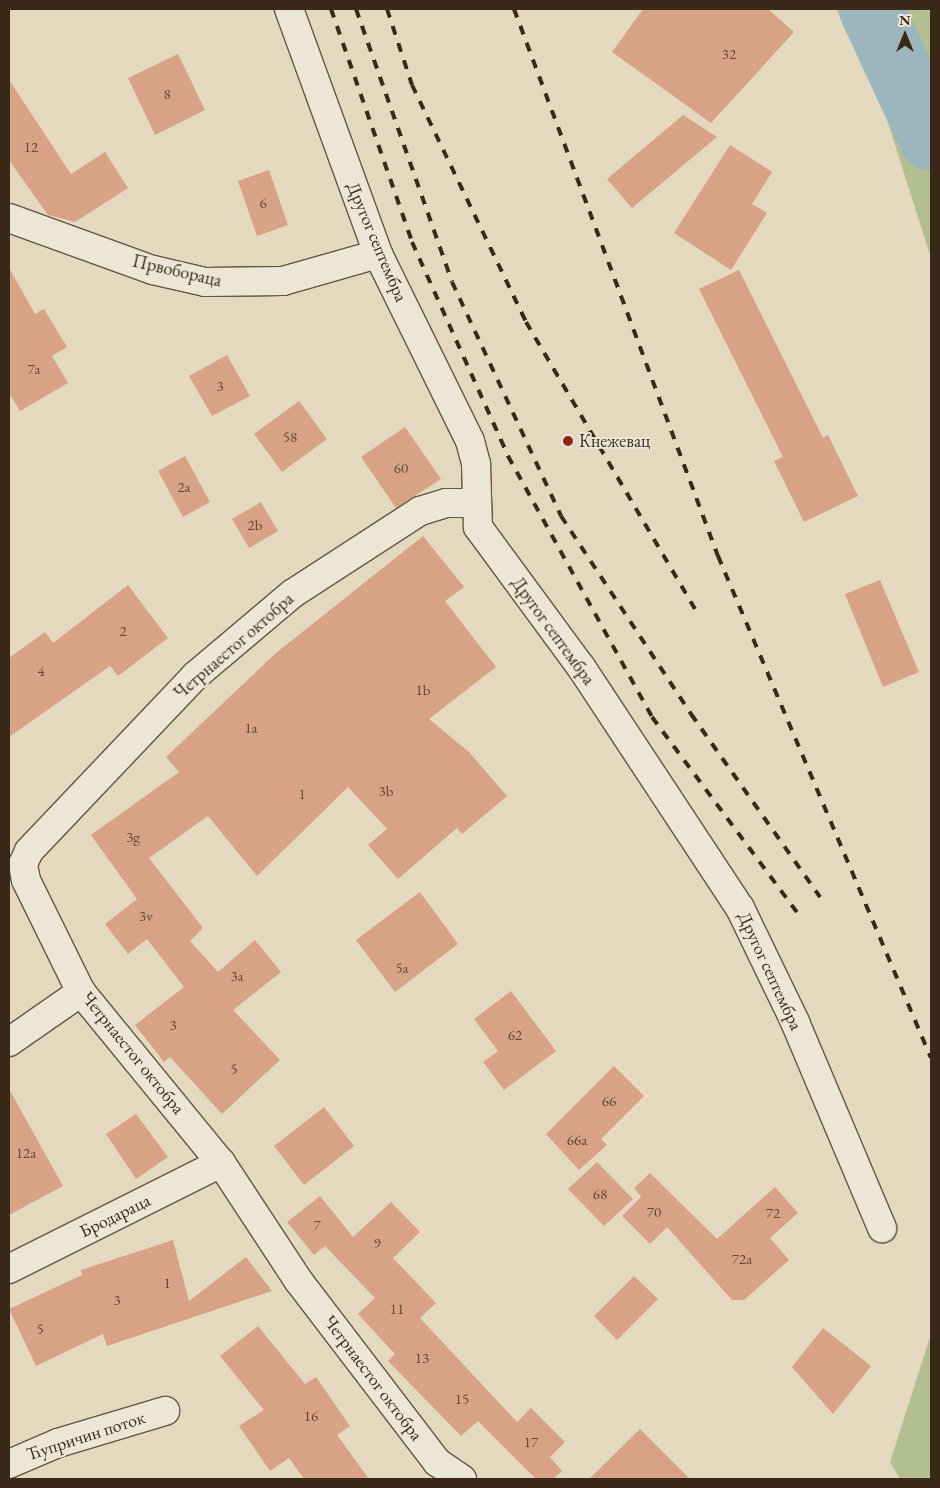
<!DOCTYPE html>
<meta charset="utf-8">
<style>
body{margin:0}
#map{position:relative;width:940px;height:1488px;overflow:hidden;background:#e4d9be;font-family:"EB Garamond",serif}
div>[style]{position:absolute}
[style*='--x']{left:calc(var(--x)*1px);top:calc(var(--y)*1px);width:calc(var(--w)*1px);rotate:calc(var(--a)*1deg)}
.green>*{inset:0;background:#b4bf91}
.river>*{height:65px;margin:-32.5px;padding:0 32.5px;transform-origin:32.5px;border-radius:32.5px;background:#9bb7bd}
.building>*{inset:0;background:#d8a286}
.roads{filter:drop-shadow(1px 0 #645542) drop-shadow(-1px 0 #645542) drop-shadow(0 1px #645542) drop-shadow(0 -1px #645542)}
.minor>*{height:28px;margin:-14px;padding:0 14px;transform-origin:14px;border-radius:14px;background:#ede6d5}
.rail>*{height:4px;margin-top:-2px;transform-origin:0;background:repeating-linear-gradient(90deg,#3a2918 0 9px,transparent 0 18px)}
.dots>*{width:14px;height:14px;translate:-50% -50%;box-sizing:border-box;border:2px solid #ede6d5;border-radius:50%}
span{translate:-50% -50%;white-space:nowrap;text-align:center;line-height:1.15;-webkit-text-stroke:4px #ede6d5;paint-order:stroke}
.number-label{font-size:15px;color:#624734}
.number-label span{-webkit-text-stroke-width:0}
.street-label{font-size:18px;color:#3a2918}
.poi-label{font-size:18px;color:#3a2918}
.left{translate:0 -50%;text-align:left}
.frame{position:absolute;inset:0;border:10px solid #3a2918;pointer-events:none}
.north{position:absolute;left:880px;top:10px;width:50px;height:50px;-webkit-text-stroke:4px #ede6d5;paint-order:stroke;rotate:0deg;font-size:14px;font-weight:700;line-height:20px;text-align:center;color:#3a2918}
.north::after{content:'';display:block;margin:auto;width:18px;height:22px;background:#3a2918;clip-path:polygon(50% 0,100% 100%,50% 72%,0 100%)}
</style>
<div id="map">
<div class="green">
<div style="clip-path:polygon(836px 9px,931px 9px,931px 258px,874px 79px)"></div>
<div style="clip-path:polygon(931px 1334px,931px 1479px,900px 1479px,890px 1462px)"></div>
</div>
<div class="river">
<div style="--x:871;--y:9;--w:142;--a:65.1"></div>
</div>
<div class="building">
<div style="clip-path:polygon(643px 9px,768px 9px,794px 32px,711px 123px,612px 52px)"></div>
<div style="clip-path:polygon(178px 54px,205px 110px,155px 135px,128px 78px)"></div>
<div style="clip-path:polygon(9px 80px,71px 174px,105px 152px,128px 188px,75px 222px,48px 215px,9px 160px)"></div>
<div style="clip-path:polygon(683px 115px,717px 137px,632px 208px,607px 179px)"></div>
<div style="clip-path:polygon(730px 145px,772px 172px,752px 204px,767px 213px,731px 270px,674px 233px)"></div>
<div style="clip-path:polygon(269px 170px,288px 225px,257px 236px,238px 181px)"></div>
<div style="clip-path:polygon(9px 268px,35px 314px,44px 309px,67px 347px,52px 356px,68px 383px,20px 411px,9px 393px)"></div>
<div style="clip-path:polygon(739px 270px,823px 438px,828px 435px,858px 496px,804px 522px,774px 461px,783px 457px,699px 289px)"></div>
<div style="clip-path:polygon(227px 355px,250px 396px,212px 416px,189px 376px)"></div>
<div style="clip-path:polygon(299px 401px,327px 439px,282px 472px,254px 434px)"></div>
<div style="clip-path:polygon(405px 427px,441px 479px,396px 508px,361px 457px)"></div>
<div style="clip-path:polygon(185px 456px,210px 502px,183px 517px,158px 471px)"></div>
<div style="clip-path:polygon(261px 502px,278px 531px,249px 548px,232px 519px)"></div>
<div style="clip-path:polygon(423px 536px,464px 587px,445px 601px,496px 667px,429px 719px,469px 752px,507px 796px,462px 834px,457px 828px,398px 879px,368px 845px,387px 829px,348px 787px,257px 876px,208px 816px,149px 858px,203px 928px,190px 941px,218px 972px,255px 940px,281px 972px,233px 1010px,280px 1060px,222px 1114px,170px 1057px,164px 1062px,135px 1025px,184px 987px,147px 939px,128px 954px,105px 924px,137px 899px,91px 835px,179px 772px,166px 757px,276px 653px)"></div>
<div style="clip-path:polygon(880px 580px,919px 672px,883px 687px,845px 594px)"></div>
<div style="clip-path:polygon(128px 585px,168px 638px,118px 676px,110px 666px,9px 737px,9px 658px,45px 632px,53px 643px)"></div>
<div style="clip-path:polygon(420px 892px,458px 944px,395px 992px,356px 940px)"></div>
<div style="clip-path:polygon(511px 991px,556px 1051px,504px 1090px,483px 1062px,498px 1051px,474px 1019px)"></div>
<div style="clip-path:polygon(614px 1066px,644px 1096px,601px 1139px,607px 1145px,579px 1170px,546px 1134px)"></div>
<div style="clip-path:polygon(9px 1089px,63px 1186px,9px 1215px)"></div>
<div style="clip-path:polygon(324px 1107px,354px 1146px,304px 1185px,274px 1146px)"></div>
<div style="clip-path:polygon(136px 1114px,168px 1157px,136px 1179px,106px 1134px)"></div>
<div style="clip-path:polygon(597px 1162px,633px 1199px,604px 1226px,568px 1189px)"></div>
<div style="clip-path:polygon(650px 1173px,717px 1239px,775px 1187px,798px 1213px,770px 1238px,789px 1260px,744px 1300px,732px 1300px,667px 1227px,650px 1244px,622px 1216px,641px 1197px,634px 1188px)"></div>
<div style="clip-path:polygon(320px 1196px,353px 1237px,391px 1202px,420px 1232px,393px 1258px,436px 1303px,420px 1318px,517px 1422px,531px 1408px,565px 1442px,550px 1457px,562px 1471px,553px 1479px,536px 1479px,478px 1421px,461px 1436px,388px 1361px,395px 1354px,358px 1314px,375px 1298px,325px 1246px,314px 1255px,287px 1222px)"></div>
<div style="clip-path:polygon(173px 1240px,189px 1301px,246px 1257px,272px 1291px,107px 1346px,103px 1334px,36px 1366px,9px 1309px,82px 1275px,81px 1270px)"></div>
<div style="clip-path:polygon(634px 1276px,658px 1299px,617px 1340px,594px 1316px)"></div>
<div style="clip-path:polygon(258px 1326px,305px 1384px,316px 1377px,350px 1426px,337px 1435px,369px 1479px,304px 1479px,289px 1458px,270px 1471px,239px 1426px,264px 1410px,220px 1356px)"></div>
<div style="clip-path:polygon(823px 1328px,871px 1366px,833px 1414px,792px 1367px)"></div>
<div style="clip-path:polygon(640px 1429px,690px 1479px,589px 1479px)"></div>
</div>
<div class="roads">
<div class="minor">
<div style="--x:289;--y:9;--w:261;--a:70"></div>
<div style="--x:378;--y:254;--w:208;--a:63.8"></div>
<div style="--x:470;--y:441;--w:24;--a:75"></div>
<div style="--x:476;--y:464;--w:63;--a:88.2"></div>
<div style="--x:478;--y:527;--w:174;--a:53.7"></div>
<div style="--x:581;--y:667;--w:289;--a:56.6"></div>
<div style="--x:740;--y:908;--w:127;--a:64.2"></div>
<div style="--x:795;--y:1022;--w:224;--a:67.1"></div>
<div style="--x:9;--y:218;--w:153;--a:19.9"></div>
<div style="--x:153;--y:270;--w:53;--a:13"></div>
<div style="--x:205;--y:282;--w:78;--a:-0.7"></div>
<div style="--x:283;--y:281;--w:99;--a:-15.9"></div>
<div style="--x:9;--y:1042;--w:88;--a:-34.8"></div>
<div style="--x:9;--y:1269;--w:237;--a:-26.6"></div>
<div style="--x:9;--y:1464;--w:53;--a:-23.2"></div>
<div style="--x:58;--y:1443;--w:112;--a:-16.7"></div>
<div style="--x:462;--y:1479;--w:30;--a:-146"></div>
<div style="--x:437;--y:1462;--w:229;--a:-127.4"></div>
<div style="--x:298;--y:1280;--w:140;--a:-123.3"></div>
<div style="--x:221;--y:1163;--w:221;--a:-129.3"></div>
<div style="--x:81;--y:992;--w:125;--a:-116.2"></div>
<div style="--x:26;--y:880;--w:16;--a:-101"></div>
<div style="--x:23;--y:864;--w:14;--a:-65"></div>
<div style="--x:29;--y:851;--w:241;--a:-46.5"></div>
<div style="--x:195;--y:676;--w:127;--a:-40.2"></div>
<div style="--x:292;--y:594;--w:153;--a:-33"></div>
<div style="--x:420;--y:511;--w:27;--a:-17"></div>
<div style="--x:446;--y:503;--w:28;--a:0"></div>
</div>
</div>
<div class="rail">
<div style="--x:331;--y:9;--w:247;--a:70.8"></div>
<div style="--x:412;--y:242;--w:235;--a:65.8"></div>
<div style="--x:508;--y:456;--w:298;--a:61.1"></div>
<div style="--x:652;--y:717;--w:243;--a:53.4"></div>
<div style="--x:356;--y:9;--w:289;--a:70.6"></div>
<div style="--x:452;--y:282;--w:258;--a:65"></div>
<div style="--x:561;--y:516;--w:237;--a:56.7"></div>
<div style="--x:691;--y:714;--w:224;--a:54.8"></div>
<div style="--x:387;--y:9;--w:80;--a:71.8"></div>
<div style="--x:412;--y:85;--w:263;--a:64.3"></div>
<div style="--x:526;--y:322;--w:333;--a:59.5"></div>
<div style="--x:514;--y:9;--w:584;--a:69.55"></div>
<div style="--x:718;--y:556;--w:545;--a:67.01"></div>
</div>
<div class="dots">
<div style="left:568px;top:441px;background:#8f2418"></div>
</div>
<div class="number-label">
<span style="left:729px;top:54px">32</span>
<span style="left:167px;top:94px">8</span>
<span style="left:31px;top:147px">12</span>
<span style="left:263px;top:203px">6</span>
<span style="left:34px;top:369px">7a</span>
<span style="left:220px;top:386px">3</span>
<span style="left:290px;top:437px">58</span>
<span style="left:401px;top:468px">60</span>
<span style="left:184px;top:487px">2a</span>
<span style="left:255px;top:525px">2b</span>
<span style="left:123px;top:631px">2</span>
<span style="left:41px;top:671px">4</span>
<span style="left:423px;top:690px">1b</span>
<span style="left:251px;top:728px">1a</span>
<span style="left:386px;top:791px">3b</span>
<span style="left:302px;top:794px">1</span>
<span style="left:133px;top:837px">3g</span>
<span style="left:146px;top:916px">3v</span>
<span style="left:402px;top:968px">5a</span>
<span style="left:237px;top:976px">3a</span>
<span style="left:173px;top:1025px">3</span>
<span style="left:515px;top:1035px">62</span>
<span style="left:234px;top:1069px">5</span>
<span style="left:609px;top:1101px">66</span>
<span style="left:577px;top:1140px">66a</span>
<span style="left:26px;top:1153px">12a</span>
<span style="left:600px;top:1194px">68</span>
<span style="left:654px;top:1212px">70</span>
<span style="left:773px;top:1213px">72</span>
<span style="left:317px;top:1225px">7</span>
<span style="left:377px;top:1243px">9</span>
<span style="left:742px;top:1259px">72a</span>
<span style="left:167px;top:1283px">1</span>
<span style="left:117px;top:1300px">3</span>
<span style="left:397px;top:1309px">11</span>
<span style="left:40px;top:1329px">5</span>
<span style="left:422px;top:1358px">13</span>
<span style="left:462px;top:1399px">15</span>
<span style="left:311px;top:1416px">16</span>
<span style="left:531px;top:1442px">17</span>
</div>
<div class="street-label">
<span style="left:377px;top:242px;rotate:67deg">Другог септембра</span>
<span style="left:177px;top:271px;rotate:13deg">Првобораца</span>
<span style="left:553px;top:631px;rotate:54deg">Другог септембра</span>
<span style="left:234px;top:646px;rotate:-41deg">Четрнаестог октобра</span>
<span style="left:770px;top:971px;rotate:65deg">Другог септембра</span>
<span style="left:133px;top:1053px;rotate:51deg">Четрнаестог октобра</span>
<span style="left:115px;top:1216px;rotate:-26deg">Бродараца</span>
<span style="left:373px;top:1378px;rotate:53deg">Четрнаестог октобра</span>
<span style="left:86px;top:1436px;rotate:-18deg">Ћупричин поток</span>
</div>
<div class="poi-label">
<span class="left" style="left:579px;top:441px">Кнежевац</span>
</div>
<div class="frame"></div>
<div class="north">N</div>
</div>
